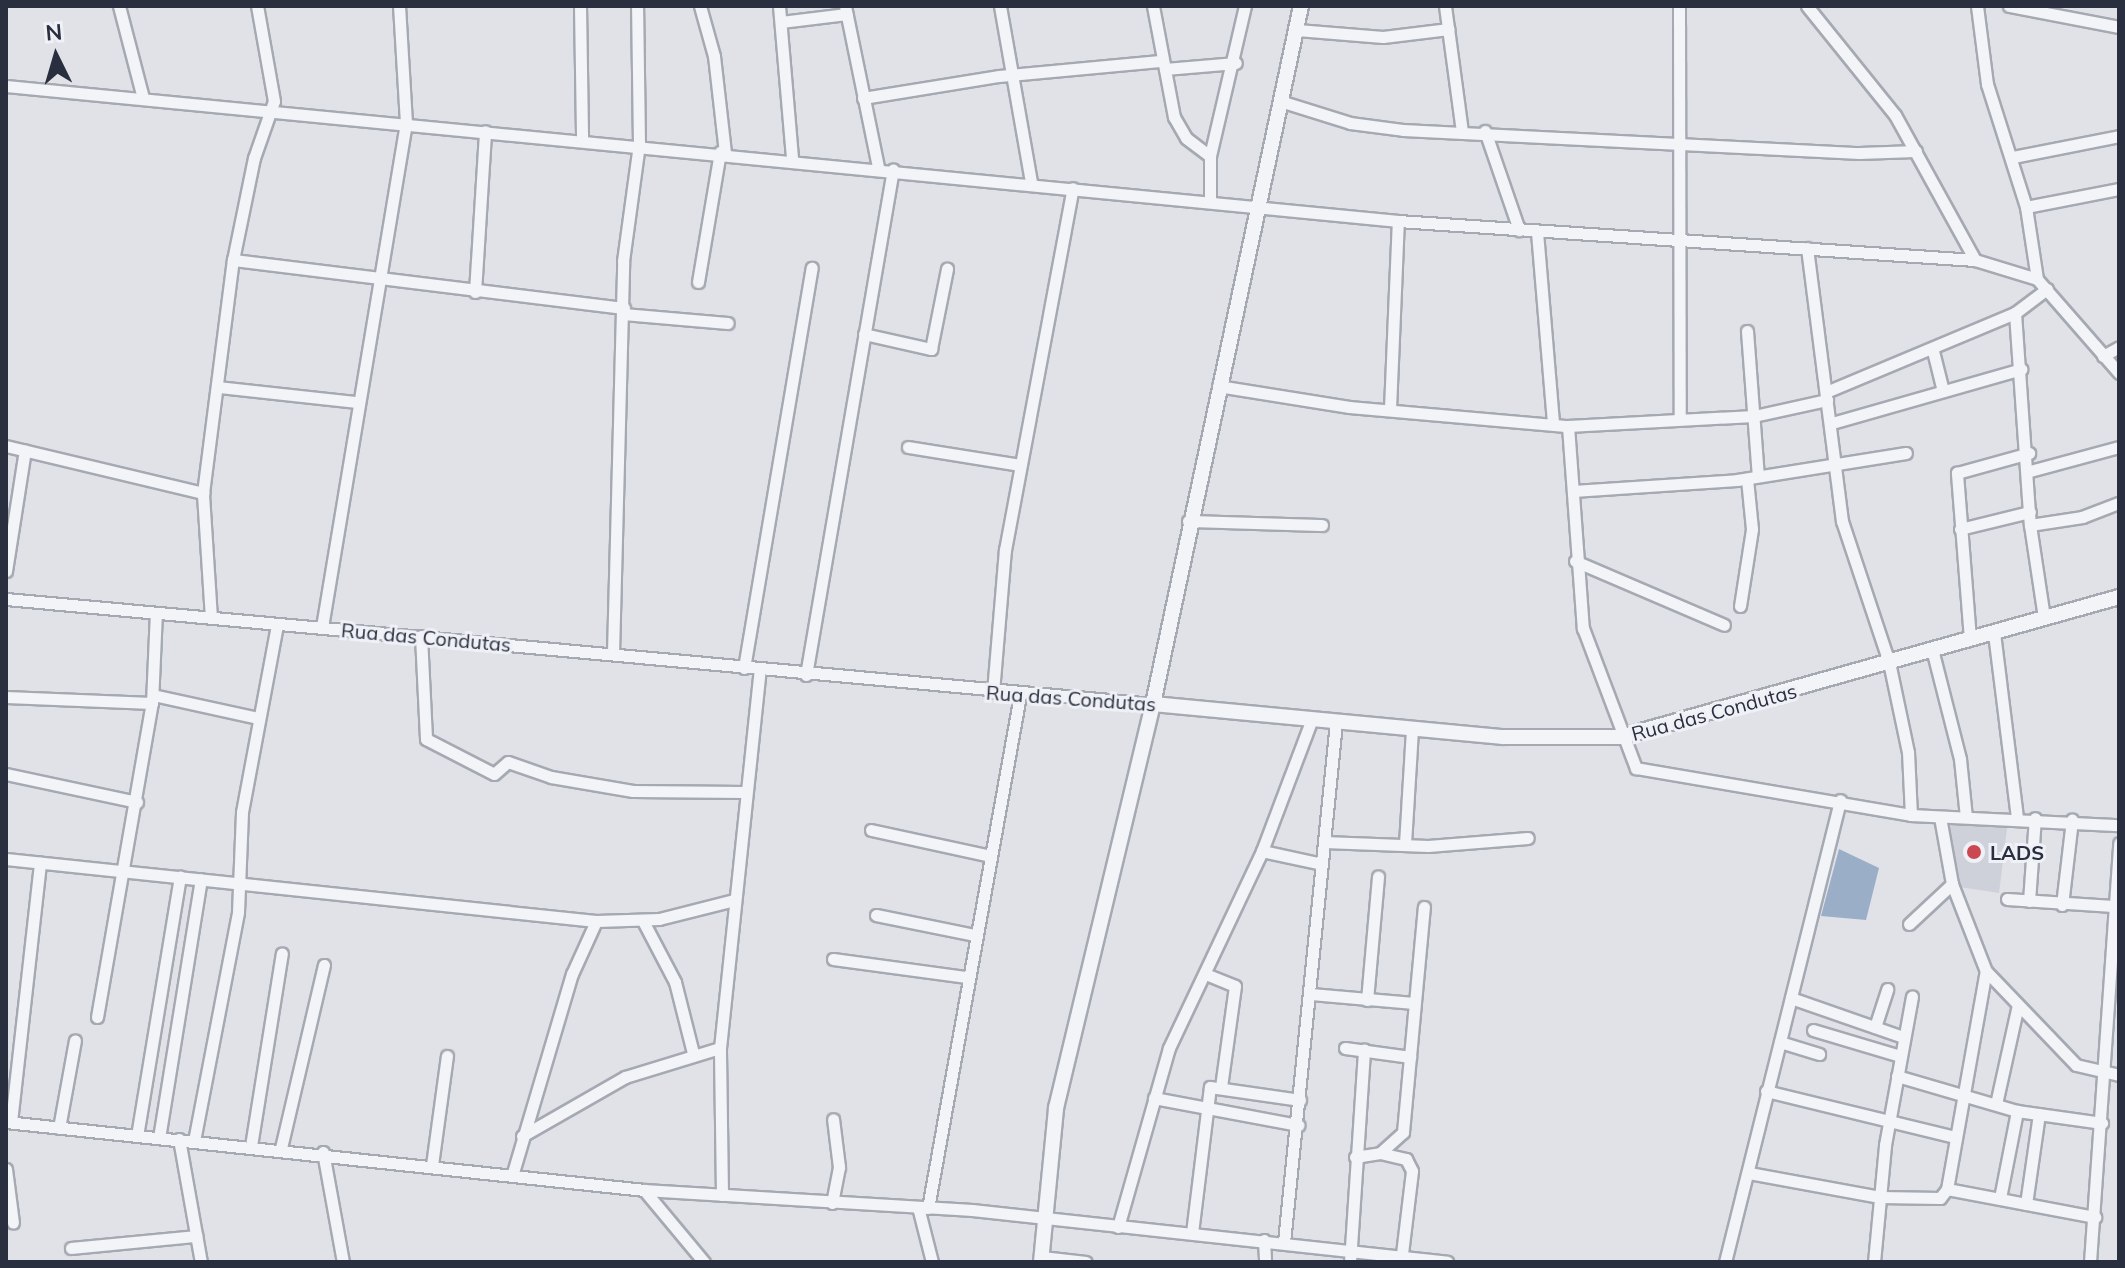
<!DOCTYPE html>
<style>
body{margin:0}
#map{position:relative;width:2125px;height:1268px;overflow:hidden;background:#e0e2e8;font-family:Mulish,sans-serif}
div>[style]{position:absolute}
[style*='--x']{left:calc(var(--x)*1px);top:calc(var(--y)*1px);width:calc(var(--w)*1px);rotate:calc(var(--a)*1deg)}
.built>*{inset:0;background:#ced1da}
.water>*{inset:0;background:#9baec8}
.roads{filter:drop-shadow(2px 0 #a5a9b2) drop-shadow(-2px 0 #a5a9b2) drop-shadow(0 2px #a5a9b2) drop-shadow(0 -2px #a5a9b2)}
.minor>*{height:11px;margin:-5.5px;padding:0 5.5px;transform-origin:5.5px;border-radius:5.5px;background:#f2f4f7}
.tertiary>*{height:14px;margin:-7px;padding:0 7px;transform-origin:7px;border-radius:7px;background:#f2f4f7}
.dots>*{width:22px;height:22px;translate:-50% -50%;box-sizing:border-box;border:4px solid #eff1f6;border-radius:50%}
span{translate:-50% -50%;white-space:nowrap;text-align:center;line-height:1.15;-webkit-text-stroke:6px #eff1f6;paint-order:stroke}
.street-label{font-size:20px;color:#292f3f}
.poi-label{font-size:20px;color:#292f3f;font-weight:700}
.left{translate:0 -50%;text-align:left}
.frame{position:absolute;inset:0;border:8px solid #292f3f;pointer-events:none}
.north{position:absolute;left:16px;top:16px;width:80px;height:80px;-webkit-text-stroke:6px #eff1f6;paint-order:stroke;rotate:355deg;font-size:22px;font-weight:700;line-height:32px;text-align:center;color:#292f3f}
.north::after{content:'';display:block;margin:auto;width:28px;height:36px;background:#292f3f;clip-path:polygon(50% 0,100% 100%,50% 72%,0 100%)}
</style>
<div id="map">
<div class="built">
<div style="clip-path:polygon(1948px 819px,2008px 821px,1999px 893px,1953px 886px)"></div>
</div>
<div class="water">
<div style="clip-path:polygon(1839px 849px,1879px 868px,1866px 920px,1821px 916px)"></div>
</div>
<div class="roads">
<div class="minor">
<div style="--x:119;--y:6;--w:95;--a:75.4"></div>
<div style="--x:580;--y:6;--w:133;--a:89.1"></div>
<div style="--x:700;--y:6;--w:52;--a:74.4"></div>
<div style="--x:714;--y:56;--w:97;--a:83.5"></div>
<div style="--x:779;--y:6;--w:154;--a:85.1"></div>
<div style="--x:845;--y:6;--w:164;--a:78.4"></div>
<div style="--x:1000;--y:6;--w:179;--a:80"></div>
<div style="--x:1153;--y:6;--w:113;--a:79.3"></div>
<div style="--x:1174;--y:117;--w:24;--a:60"></div>
<div style="--x:1186;--y:138;--w:30;--a:37"></div>
<div style="--x:1445;--y:6;--w:126;--a:82.3"></div>
<div style="--x:1679;--y:6;--w:413;--a:89.9"></div>
<div style="--x:1807;--y:6;--w:140;--a:51.1"></div>
<div style="--x:1895;--y:115;--w:166;--a:61.1"></div>
<div style="--x:1977;--y:6;--w:79;--a:82.7"></div>
<div style="--x:1987;--y:84;--w:129;--a:72.4"></div>
<div style="--x:2026;--y:207;--w:73;--a:81.3"></div>
<div style="--x:2009;--y:6;--w:112;--a:10.8"></div>
<div style="--x:781;--y:22;--w:66;--a:-6.9"></div>
<div style="--x:1297;--y:30;--w:86;--a:4.7"></div>
<div style="--x:1383;--y:37;--w:66;--a:-6.9"></div>
<div style="--x:1165;--y:69;--w:71;--a:-4.8"></div>
<div style="--x:6;--y:86;--w:1399;--a:5.54"></div>
<div style="--x:1398;--y:221;--w:578;--a:3.87"></div>
<div style="--x:1975;--y:260;--w:65;--a:17"></div>
<div style="--x:2037;--y:279;--w:125;--a:48.9"></div>
<div style="--x:863;--y:98;--w:138;--a:-9.2"></div>
<div style="--x:999;--y:76;--w:164;--a:-5.3"></div>
<div style="--x:1280;--y:101;--w:73;--a:17.4"></div>
<div style="--x:1350;--y:123;--w:53;--a:7.5"></div>
<div style="--x:1403;--y:130;--w:457;--a:2.9"></div>
<div style="--x:1859;--y:153;--w:57;--a:-2"></div>
<div style="--x:1485;--y:131;--w:105;--a:71"></div>
<div style="--x:2013;--y:157;--w:108;--a:-11.2"></div>
<div style="--x:1210;--y:201;--w:45;--a:-90"></div>
<div style="--x:1210;--y:156;--w:154;--a:-76.9"></div>
<div style="--x:2026;--y:207;--w:95;--a:-11"></div>
<div style="--x:1537;--y:232;--w:190;--a:85.2"></div>
<div style="--x:1807;--y:248;--w:275;--a:82.7"></div>
<div style="--x:1842;--y:521;--w:149;--a:71.6"></div>
<div style="--x:1889;--y:662;--w:92;--a:78.1"></div>
<div style="--x:1908;--y:752;--w:63;--a:87.3"></div>
<div style="--x:233;--y:260;--w:394;--a:7"></div>
<div style="--x:698;--y:282;--w:132;--a:-80.4"></div>
<div style="--x:475;--y:292;--w:161;--a:-86.4"></div>
<div style="--x:2015;--y:313;--w:213;--a:86"></div>
<div style="--x:2030;--y:525;--w:94;--a:81.4"></div>
<div style="--x:623;--y:314;--w:105;--a:4.9"></div>
<div style="--x:1747;--y:331;--w:145;--a:85.7"></div>
<div style="--x:864;--y:334;--w:69;--a:12.6"></div>
<div style="--x:931;--y:349;--w:82;--a:-78.7"></div>
<div style="--x:1933;--y:351;--w:38;--a:76"></div>
<div style="--x:2103;--y:356;--w:18;--a:-29"></div>
<div style="--x:1218;--y:386;--w:133;--a:9.1"></div>
<div style="--x:1349;--y:407;--w:220;--a:5"></div>
<div style="--x:1568;--y:426;--w:186;--a:-3.1"></div>
<div style="--x:1754;--y:416;--w:75;--a:-12.4"></div>
<div style="--x:218;--y:387;--w:139;--a:6.2"></div>
<div style="--x:1826;--y:392;--w:205;--a:-22.7"></div>
<div style="--x:2015;--y:313;--w:40;--a:-37"></div>
<div style="--x:1390;--y:409;--w:188;--a:-87.6"></div>
<div style="--x:1832;--y:423;--w:197;--a:-15.9"></div>
<div style="--x:1568;--y:426;--w:203;--a:85.8"></div>
<div style="--x:1583;--y:628;--w:150;--a:69.3"></div>
<div style="--x:1636;--y:768;--w:279;--a:9.7"></div>
<div style="--x:1911;--y:815;--w:208;--a:2.8"></div>
<div style="--x:6;--y:446;--w:203;--a:13.4"></div>
<div style="--x:908;--y:447;--w:113;--a:9.1"></div>
<div style="--x:2030;--y:471;--w:92;--a:-15.1"></div>
<div style="--x:1573;--y:491;--w:164;--a:-3.8"></div>
<div style="--x:1737;--y:480;--w:171;--a:-9.1"></div>
<div style="--x:1188;--y:521;--w:134;--a:1.7"></div>
<div style="--x:2030;--y:525;--w:53;--a:-8.7"></div>
<div style="--x:2082;--y:517;--w:40;--a:-21"></div>
<div style="--x:1960;--y:529;--w:72;--a:-13.7"></div>
<div style="--x:1575;--y:561;--w:162;--a:23.2"></div>
<div style="--x:6;--y:571;--w:122;--a:-81.1"></div>
<div style="--x:6;--y:599;--w:1152;--a:5.23"></div>
<div style="--x:1740;--y:606;--w:78;--a:-81.1"></div>
<div style="--x:1752;--y:529;--w:50;--a:-95.7"></div>
<div style="--x:211;--y:618;--w:125;--a:-93.7"></div>
<div style="--x:203;--y:493;--w:235;--a:-82.7"></div>
<div style="--x:233;--y:260;--w:104;--a:-78.4"></div>
<div style="--x:254;--y:158;--w:60;--a:-70.7"></div>
<div style="--x:274;--y:101;--w:97;--a:-100.1"></div>
<div style="--x:322;--y:627;--w:511;--a:-80.54"></div>
<div style="--x:406;--y:123;--w:117;--a:-93.4"></div>
<div style="--x:1994;--y:633;--w:185;--a:82.9"></div>
<div style="--x:421;--y:636;--w:103;--a:87.2"></div>
<div style="--x:426;--y:739;--w:76;--a:27.2"></div>
<div style="--x:494;--y:774;--w:18;--a:-41"></div>
<div style="--x:508;--y:762;--w:46;--a:19.2"></div>
<div style="--x:551;--y:777;--w:83;--a:9.7"></div>
<div style="--x:633;--y:791;--w:111;--a:0.5"></div>
<div style="--x:1970;--y:639;--w:167;--a:-94.5"></div>
<div style="--x:1957;--y:473;--w:75;--a:-15.5"></div>
<div style="--x:1932;--y:649;--w:114;--a:75.7"></div>
<div style="--x:1960;--y:759;--w:58;--a:84.1"></div>
<div style="--x:613;--y:653;--w:392;--a:-88.5"></div>
<div style="--x:623;--y:261;--w:118;--a:-82.2"></div>
<div style="--x:639;--y:144;--w:138;--a:-90.8"></div>
<div style="--x:744;--y:668;--w:406;--a:-80.4"></div>
<div style="--x:806;--y:675;--w:513;--a:-80.24"></div>
<div style="--x:993;--y:692;--w:143;--a:-85.2"></div>
<div style="--x:1005;--y:550;--w:368;--a:-79.4"></div>
<div style="--x:153;--y:695;--w:107;--a:12.4"></div>
<div style="--x:6;--y:697;--w:146;--a:2.4"></div>
<div style="--x:6;--y:774;--w:134;--a:12.1"></div>
<div style="--x:1940;--y:817;--w:68;--a:79.8"></div>
<div style="--x:1952;--y:884;--w:93;--a:68.7"></div>
<div style="--x:1986;--y:971;--w:130;--a:46.2"></div>
<div style="--x:2076;--y:1065;--w:44;--a:13.1"></div>
<div style="--x:871;--y:830;--w:122;--a:12.3"></div>
<div style="--x:1324;--y:842;--w:104;--a:2.2"></div>
<div style="--x:1428;--y:846;--w:100;--a:-4.6"></div>
<div style="--x:1405;--y:844;--w:113;--a:-86.5"></div>
<div style="--x:1262;--y:851;--w:61;--a:12.2"></div>
<div style="--x:6;--y:859;--w:593;--a:6"></div>
<div style="--x:596;--y:921;--w:63;--a:-1.8"></div>
<div style="--x:659;--y:919;--w:77;--a:-14.2"></div>
<div style="--x:2007;--y:899;--w:106;--a:3.8"></div>
<div style="--x:2029;--y:901;--w:83;--a:-85.9"></div>
<div style="--x:2062;--y:905;--w:86;--a:-83.3"></div>
<div style="--x:876;--y:915;--w:100;--a:11.5"></div>
<div style="--x:643;--y:921;--w:69;--a:62.3"></div>
<div style="--x:675;--y:982;--w:73;--a:75.8"></div>
<div style="--x:1909;--y:924;--w:59;--a:-42.9"></div>
<div style="--x:833;--y:959;--w:135;--a:7.7"></div>
<div style="--x:1208;--y:975;--w:29;--a:22"></div>
<div style="--x:1235;--y:986;--w:102;--a:97.9"></div>
<div style="--x:1311;--y:994;--w:103;--a:5"></div>
<div style="--x:1791;--y:998;--w:119;--a:19.2"></div>
<div style="--x:1367;--y:1000;--w:124;--a:-84.9"></div>
<div style="--x:97;--y:1017;--w:319;--a:-80.1"></div>
<div style="--x:152;--y:703;--w:90;--a:-87.5"></div>
<div style="--x:1875;--y:1027;--w:40;--a:-72"></div>
<div style="--x:1813;--y:1030;--w:91;--a:16.6"></div>
<div style="--x:1780;--y:1042;--w:41;--a:17.1"></div>
<div style="--x:1345;--y:1048;--w:66;--a:7.9"></div>
<div style="--x:1897;--y:1076;--w:125;--a:16.3"></div>
<div style="--x:2017;--y:1111;--w:86;--a:8"></div>
<div style="--x:1766;--y:1091;--w:195;--a:13.7"></div>
<div style="--x:1154;--y:1098;--w:147;--a:10.6"></div>
<div style="--x:1996;--y:1104;--w:101;--a:-77.5"></div>
<div style="--x:6;--y:1122;--w:642;--a:6.08"></div>
<div style="--x:644;--y:1190;--w:329;--a:3.5"></div>
<div style="--x:972;--y:1210;--w:478;--a:6.2"></div>
<div style="--x:11;--y:1122;--w:261;--a:-83.6"></div>
<div style="--x:59;--y:1128;--w:89;--a:-79.7"></div>
<div style="--x:137;--y:1136;--w:263;--a:-80.6"></div>
<div style="--x:522;--y:1136;--w:119;--a:-29.8"></div>
<div style="--x:625;--y:1077;--w:99;--a:-17"></div>
<div style="--x:159;--y:1138;--w:262;--a:-80.8"></div>
<div style="--x:179;--y:1139;--w:125;--a:79.9"></div>
<div style="--x:194;--y:1141;--w:233;--a:-79.1"></div>
<div style="--x:238;--y:912;--w:100;--a:-87.7"></div>
<div style="--x:242;--y:812;--w:190;--a:-79.4"></div>
<div style="--x:251;--y:1146;--w:195;--a:-80.9"></div>
<div style="--x:281;--y:1148;--w:188;--a:-76.8"></div>
<div style="--x:323;--y:1152;--w:112;--a:79.7"></div>
<div style="--x:1380;--y:1153;--w:27;--a:13"></div>
<div style="--x:1406;--y:1159;--w:13;--a:63"></div>
<div style="--x:1412;--y:1171;--w:84;--a:96.9"></div>
<div style="--x:1355;--y:1157;--w:25;--a:-9"></div>
<div style="--x:1380;--y:1153;--w:31;--a:-42"></div>
<div style="--x:1403;--y:1132;--w:226;--a:-84.7"></div>
<div style="--x:432;--y:1165;--w:110;--a:-82.2"></div>
<div style="--x:6;--y:1169;--w:54;--a:82.6"></div>
<div style="--x:1749;--y:1173;--w:133;--a:10.4"></div>
<div style="--x:1880;--y:1197;--w:60;--a:1"></div>
<div style="--x:1940;--y:1198;--w:11;--a:-52"></div>
<div style="--x:1947;--y:1189;--w:221;--a:-79.9"></div>
<div style="--x:512;--y:1176;--w:211;--a:-73.5"></div>
<div style="--x:572;--y:974;--w:58;--a:-65.6"></div>
<div style="--x:1947;--y:1189;--w:151;--a:10.7"></div>
<div style="--x:644;--y:1190;--w:94;--a:50.2"></div>
<div style="--x:722;--y:1195;--w:147;--a:-90.8"></div>
<div style="--x:720;--y:1048;--w:380;--a:-84"></div>
<div style="--x:2000;--y:1198;--w:89;--a:-78.9"></div>
<div style="--x:832;--y:1203;--w:37;--a:-79"></div>
<div style="--x:839;--y:1167;--w:48;--a:-97.1"></div>
<div style="--x:2026;--y:1204;--w:91;--a:-81.8"></div>
<div style="--x:918;--y:1207;--w:57;--a:75.7"></div>
<div style="--x:928;--y:1208;--w:521;--a:-79.83"></div>
<div style="--x:1118;--y:1227;--w:186;--a:-74.1"></div>
<div style="--x:1169;--y:1048;--w:218;--a:-64.7"></div>
<div style="--x:1262;--y:851;--w:141;--a:-69.3"></div>
<div style="--x:1192;--y:1233;--w:147;--a:-83"></div>
<div style="--x:1210;--y:1087;--w:91;--a:8.2"></div>
<div style="--x:1264;--y:1240;--w:22;--a:87"></div>
<div style="--x:1284;--y:1242;--w:523;--a:-84.29"></div>
<div style="--x:71;--y:1248;--w:126;--a:-5.5"></div>
<div style="--x:1042;--y:1257;--w:44;--a:6.5"></div>
<div style="--x:1350;--y:1262;--w:213;--a:-86.2"></div>
<div style="--x:1725;--y:1262;--w:476;--a:-76"></div>
<div style="--x:1874;--y:1262;--w:118;--a:-84.6"></div>
<div style="--x:1885;--y:1145;--w:151;--a:-79.7"></div>
<div style="--x:2090;--y:1262;--w:420;--a:-86"></div>
</div>
<div class="tertiary">
<div style="--x:1153;--y:704;--w:352;--a:5.4"></div>
<div style="--x:1503;--y:737;--w:117;--a:0"></div>
<div style="--x:1620;--y:737;--w:518;--a:-15.67"></div>
<div style="--x:1041;--y:1262;--w:155;--a:-84.4"></div>
<div style="--x:1056;--y:1108;--w:415;--a:-76.5"></div>
<div style="--x:1153;--y:704;--w:714;--a:-78.03"></div>
</div>
</div>
<div class="dots">
<div style="left:1974px;top:852px;background:#cb4751"></div>
</div>
<div class="street-label">
<span style="left:426px;top:637px;rotate:5deg">Rua das Condutas</span>
<span style="left:1071px;top:698px;rotate:4deg">Rua das Condutas</span>
<span style="left:1714px;top:712px;rotate:-15deg">Rua das Condutas</span>
</div>
<div class="poi-label">
<span class="left" style="left:1990px;top:852px">LADS</span>
</div>
<div class="frame"></div>
<div class="north">N</div>
</div>
